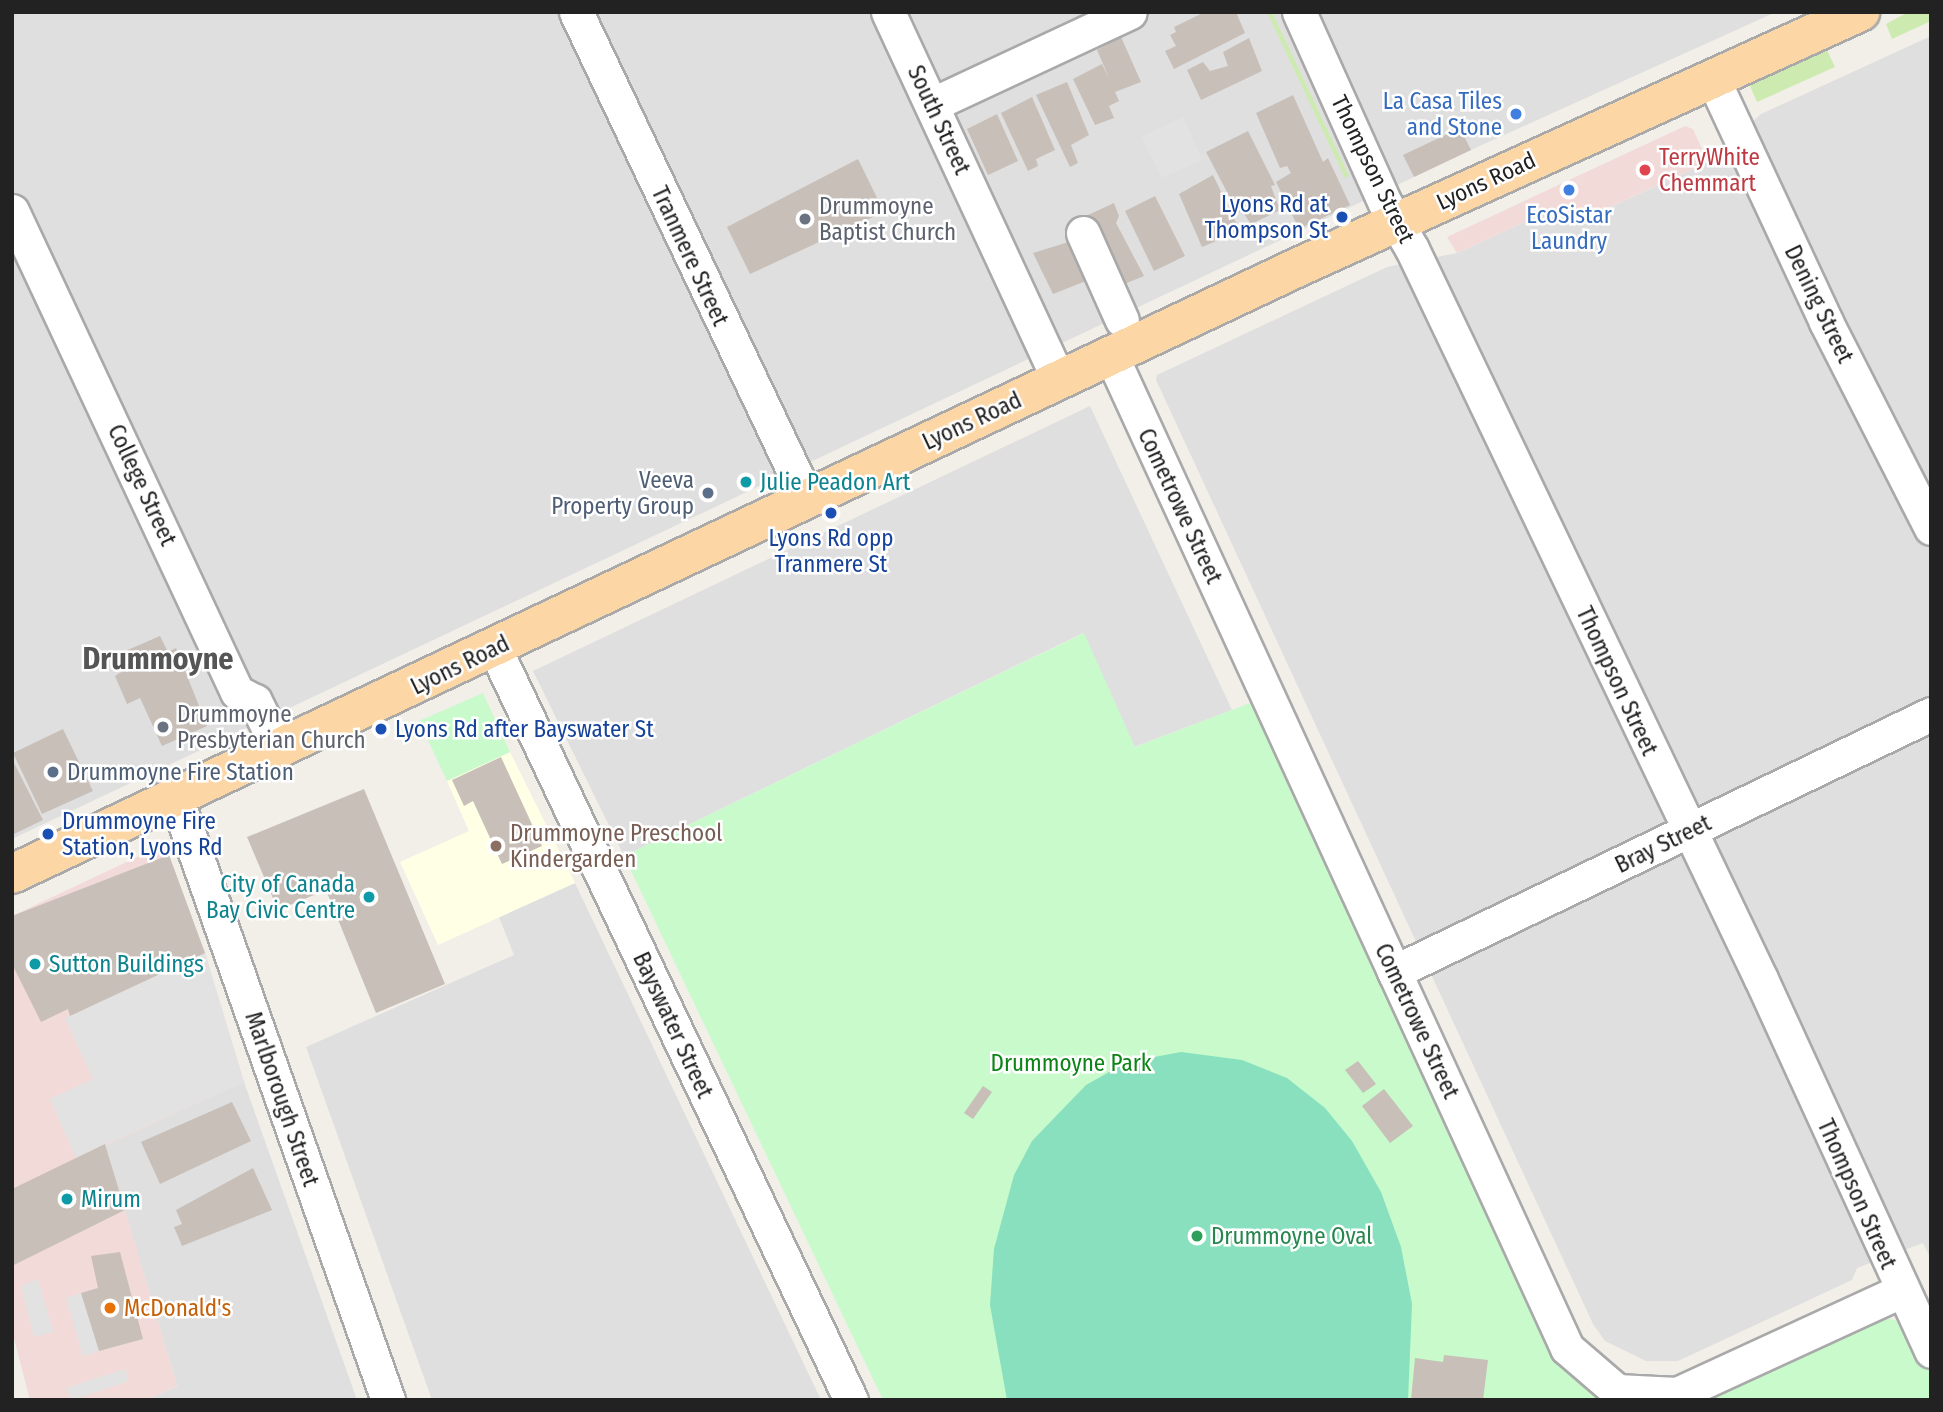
<!DOCTYPE html>
<style>
body{margin:0}
#map{position:relative;width:1943px;height:1412px;overflow:hidden;background:#f2efe9;font-family:"Fira Sans Condensed",sans-serif}
div>[style]{position:absolute}
[style*='--x']{left:calc(var(--x)*1px);top:calc(var(--y)*1px);width:calc(var(--w)*1px);rotate:calc(var(--a)*1deg)}
.residential>*{inset:0;background:#e0dfdf}
.commercial>*{inset:0;background:#f2dad9}
.education>*{inset:0;background:#ffffe5}
.grass>*{inset:0;background:#cdebb0}
.park>*{inset:0;background:#c8facc}
.pitch>*{inset:0;background:#88e0be}
.parking>*{inset:0;background:#e2e2e2}
.building>*{inset:0;background:#c7bfb8}
.roads{filter:drop-shadow(2px 0 #a9a9a9) drop-shadow(-2px 0 #a9a9a9) drop-shadow(0 2px #a9a9a9) drop-shadow(0 -2px #a9a9a9)}
.minor>*{height:33px;margin:-16.5px;padding:0 16.5px;transform-origin:16.5px;border-radius:16.5px;background:#fff}
.major>*{height:38px;margin:-19px;padding:0 19px;transform-origin:19px;border-radius:19px;background:#fcd6a4}
.dots>*{width:19px;height:19px;translate:-50% -50%;box-sizing:border-box;border:4px solid #fff;border-radius:50%}
span{translate:-50% -50%;white-space:nowrap;text-align:center;line-height:1.15;-webkit-text-stroke:5px #fff;paint-order:stroke}
.shop-label{font-size:23px;color:#366cbe}
.right{translate:-100% -50%;text-align:right}
.street-label{font-size:23px;color:#222}
.health-label{font-size:23px;color:#be3a42}
.left{translate:0 -50%;text-align:left}
.transit-label{font-size:23px;color:#164399}
.worship-label{font-size:23px;color:#5b616d}
.service-label{font-size:23px;color:#4e5e75}
.culture-label{font-size:23px;color:#0d838f}
.education-label{font-size:23px;color:#785e54}
.park-label{font-size:23px;color:#0c8416}
.leisure-label{font-size:23px;color:#27864d}
.food-label{font-size:23px;color:#c56008}
.district-label{font-size:30px;color:#555;font-weight:700}
.frame{position:absolute;inset:0;border:14px solid #222;pointer-events:none}
</style>
<div id="map">
<div class="residential">
<div style="clip-path:polygon(12px 12px,1776px 12px,1471px 150px,12px 839px)"></div>
<div style="clip-path:polygon(1931px 36px,1931px 1259px,1923px 1243px,1857px 1268px,1852px 1280px,1678px 1361px,1646px 1361px,1605px 1341px,1593px 1324px,1156px 380px,1157px 375px,1387px 267px,1457px 253px,1561px 205px,1572px 225px,1710px 161px,1761px 114px)"></div>
<div style="clip-path:polygon(1090px 406px,1232px 710px,1134px 747px,1083px 633px,624px 856px,533px 671px)"></div>
<div style="clip-path:polygon(575px 883px,821px 1400px,432px 1400px,306px 1047px,514px 955px,499px 917px)"></div>
<div style="clip-path:polygon(244px 1082px,357px 1400px,147px 1400px,177px 1386px,105px 1144px)"></div>
</div>
<div class="commercial">
<div style="clip-path:polygon(1685px 126px,1693px 129px,1708px 162px,1571px 225px,1561px 205px,1457px 253px,1447px 237px)"></div>
<div style="clip-path:polygon(165px 844px,205px 953px,244px 1082px,12px 1189px,12px 916px)"></div>
<div style="clip-path:polygon(125px 1210px,177px 1386px,147px 1400px,30px 1400px,12px 1331px,12px 1266px)"></div>
</div>
<div class="education">
<div style="clip-path:polygon(510px 752px,575px 883px,438px 945px,400px 862px,469px 831px,447px 781px)"></div>
</div>
<div class="grass">
<div style="clip-path:polygon(1267px 12px,1272px 12px,1349px 176px,1345px 178px)"></div>
<div style="clip-path:polygon(1908px 12px,1930px 12px,1931px 21px,1892px 39px,1886px 24px)"></div>
<div style="clip-path:polygon(1827px 50px,1835px 67px,1757px 102px,1749px 84px)"></div>
</div>
<div class="park">
<div style="clip-path:polygon(1084px 633px,1135px 747px,1253px 702px,1547px 1349px,1601px 1400px,883px 1400px,624px 856px)"></div>
<div style="clip-path:polygon(483px 693px,510px 752px,447px 781px,419px 721px)"></div>
<div style="clip-path:polygon(1880px 1316px,1907px 1324px,1931px 1374px,1931px 1400px,1690px 1400px)"></div>
</div>
<div class="pitch">
<div style="clip-path:polygon(1181px 1052px,1242px 1060px,1287px 1078px,1325px 1108px,1352px 1141px,1381px 1192px,1401px 1247px,1412px 1304px,1408px 1400px,1007px 1400px,990px 1305px,994px 1249px,1014px 1175px,1032px 1141px,1086px 1085px,1127px 1062px)"></div>
</div>
<div class="parking">
<div style="clip-path:polygon(1183px 117px,1202px 160px,1162px 178px,1141px 137px)"></div>
<div style="clip-path:polygon(205px 953px,244px 1082px,76px 1158px,50px 1099px,93px 1079px,65px 1018px)"></div>
<div style="clip-path:polygon(38px 1279px,53px 1332px,34px 1337px,21px 1286px)"></div>
<div style="clip-path:polygon(81px 1293px,99px 1351px,83px 1356px,66px 1298px)"></div>
<div style="clip-path:polygon(125px 1369px,129px 1381px,72px 1400px,66px 1388px)"></div>
</div>
<div class="building">
<div style="clip-path:polygon(1205px 12px,1236px 12px,1245px 33px,1174px 69px,1165px 51px,1176px 46px,1170px 35px,1176px 32px,1174px 27px)"></div>
<div style="clip-path:polygon(1121px 37px,1141px 82px,1115px 92px,1119px 101px,1109px 106px,1114px 118px,1095px 125px,1073px 79px,1102px 64px,1110px 80px,1097px 50px)"></div>
<div style="clip-path:polygon(1249px 38px,1262px 71px,1201px 100px,1187px 70px,1203px 62px,1210px 71px,1228px 66px,1223px 52px)"></div>
<div style="clip-path:polygon(1067px 82px,1089px 135px,1071px 145px,1078px 163px,1070px 167px,1036px 95px)"></div>
<div style="clip-path:polygon(1293px 95px,1323px 162px,1328px 158px,1350px 205px,1299px 229px,1276px 182px,1291px 173px,1287px 166px,1280px 168px,1256px 113px)"></div>
<div style="clip-path:polygon(1032px 97px,1055px 150px,1036px 159px,1038px 166px,1028px 171px,1001px 113px)"></div>
<div style="clip-path:polygon(997px 114px,1018px 161px,988px 175px,967px 129px)"></div>
<div style="clip-path:polygon(1460px 128px,1471px 150px,1414px 177px,1403px 155px)"></div>
<div style="clip-path:polygon(1248px 131px,1275px 185px,1271px 186px,1278px 205px,1278px 211px,1251px 224px,1242px 211px,1238px 213px,1206px 152px)"></div>
<div style="clip-path:polygon(858px 159px,884px 212px,750px 274px,727px 227px)"></div>
<div style="clip-path:polygon(1213px 175px,1240px 231px,1202px 247px,1179px 194px)"></div>
<div style="clip-path:polygon(1155px 196px,1185px 256px,1154px 271px,1125px 211px)"></div>
<div style="clip-path:polygon(1114px 203px,1119px 216px,1116px 223px,1144px 276px,1112px 289px,1086px 216px)"></div>
<div style="clip-path:polygon(1075px 240px,1091px 279px,1053px 294px,1033px 253px)"></div>
<div style="clip-path:polygon(160px 636px,168px 652px,176px 648px,207px 726px,162px 746px,140px 698px,127px 704px,115px 676px,123px 671px,116px 655px)"></div>
<div style="clip-path:polygon(63px 729px,93px 791px,42px 814px,13px 753px)"></div>
<div style="clip-path:polygon(501px 757px,542px 846px,502px 864px,473px 801px,464px 806px,452px 780px)"></div>
<div style="clip-path:polygon(12px 759px,43px 820px,12px 835px)"></div>
<div style="clip-path:polygon(364px 789px,445px 984px,376px 1013px,326px 890px,278px 910px,247px 837px)"></div>
<div style="clip-path:polygon(169px 855px,205px 953px,70px 1016px,68px 1009px,41px 1022px,12px 964px,12px 916px)"></div>
<div style="clip-path:polygon(1358px 1061px,1376px 1084px,1363px 1093px,1345px 1070px)"></div>
<div style="clip-path:polygon(983px 1086px,992px 1092px,973px 1119px,964px 1113px)"></div>
<div style="clip-path:polygon(1384px 1089px,1413px 1126px,1390px 1143px,1362px 1106px)"></div>
<div style="clip-path:polygon(232px 1102px,251px 1141px,160px 1184px,141px 1142px)"></div>
<div style="clip-path:polygon(105px 1144px,125px 1210px,12px 1266px,12px 1189px)"></div>
<div style="clip-path:polygon(253px 1168px,272px 1210px,182px 1246px,174px 1227px,182px 1224px,176px 1210px)"></div>
<div style="clip-path:polygon(120px 1252px,143px 1339px,99px 1351px,81px 1293px,98px 1288px,91px 1256px)"></div>
<div style="clip-path:polygon(1444px 1355px,1488px 1360px,1483px 1400px,1411px 1400px,1415px 1358px,1443px 1362px)"></div>
</div>
<div class="roads">
<div class="minor">
<div style="--x:576;--y:12;--w:539;--a:64.62"></div>
<div style="--x:888;--y:12;--w:406;--a:65.1"></div>
<div style="--x:1299;--y:12;--w:209;--a:65.8"></div>
<div style="--x:1385;--y:203;--w:53;--a:59.6"></div>
<div style="--x:1412;--y:249;--w:809;--a:64.45"></div>
<div style="--x:1761;--y:979;--w:409;--a:65.4"></div>
<div style="--x:1712;--y:77;--w:270;--a:65"></div>
<div style="--x:1826;--y:322;--w:231;--a:63"></div>
<div style="--x:933;--y:104;--w:217;--a:-25"></div>
<div style="--x:12;--y:211;--w:531;--a:64.93"></div>
<div style="--x:237;--y:692;--w:20;--a:27"></div>
<div style="--x:255;--y:701;--w:55;--a:63.9"></div>
<div style="--x:1083;--y:233;--w:95;--a:65.9"></div>
<div style="--x:1111;--y:355;--w:1093;--a:65.33"></div>
<div style="--x:1567;--y:1348;--w:66;--a:40.7"></div>
<div style="--x:1617;--y:1391;--w:60;--a:2.9"></div>
<div style="--x:1677;--y:1394;--w:247;--a:-24.7"></div>
<div style="--x:495;--y:649;--w:831;--a:64.64"></div>
<div style="--x:176;--y:798;--w:638;--a:70.6"></div>
<div style="--x:1394;--y:972;--w:596;--a:-25.66"></div>
</div>
<div class="major">
<div style="--x:12;--y:874;--w:1418;--a:-25.26"></div>
<div style="--x:1294;--y:269;--w:622;--a:-24.42"></div>
</div>
</div>
<div class="dots">
<div style="left:1516px;top:114px;background:#3f7fe0"></div>
<div style="left:1645px;top:170px;background:#e0444e"></div>
<div style="left:1569px;top:190px;background:#3f7fe0"></div>
<div style="left:1342px;top:217px;background:#1a4fb4"></div>
<div style="left:805px;top:219px;background:#6b7280"></div>
<div style="left:746px;top:482px;background:#0f9aa8"></div>
<div style="left:708px;top:493px;background:#5c6f8a"></div>
<div style="left:831px;top:513px;background:#1a4fb4"></div>
<div style="left:163px;top:727px;background:#6b7280"></div>
<div style="left:381px;top:729px;background:#1a4fb4"></div>
<div style="left:53px;top:772px;background:#5c6f8a"></div>
<div style="left:48px;top:834px;background:#1a4fb4"></div>
<div style="left:496px;top:846px;background:#8d6e63"></div>
<div style="left:369px;top:897px;background:#0f9aa8"></div>
<div style="left:35px;top:964px;background:#0f9aa8"></div>
<div style="left:67px;top:1199px;background:#0f9aa8"></div>
<div style="left:1197px;top:1236px;background:#2e9e5b"></div>
<div style="left:110px;top:1308px;background:#e8710a"></div>
</div>
<div class="shop-label">
<span class="right" style="left:1502px;top:114px">La Casa Tiles<br>and Stone</span>
<span style="left:1569px;top:228px">EcoSistar<br>Laundry</span>
</div>
<div class="street-label">
<span style="left:939px;top:120px;rotate:65deg">South Street</span>
<span style="left:1373px;top:169px;rotate:64deg">Thompson Street</span>
<span style="left:1486px;top:181px;rotate:-25deg">Lyons Road</span>
<span style="left:690px;top:256px;rotate:65deg">Tranmere Street</span>
<span style="left:1819px;top:304px;rotate:64deg">Dening Street</span>
<span style="left:972px;top:421px;rotate:-25deg">Lyons Road</span>
<span style="left:142px;top:485px;rotate:65deg">College Street</span>
<span style="left:1180px;top:506px;rotate:65deg">Cometrowe Street</span>
<span style="left:460px;top:665px;rotate:-26deg">Lyons Road</span>
<span style="left:1617px;top:681px;rotate:65deg">Thompson Street</span>
<span style="left:1663px;top:844px;rotate:-26deg">Bray Street</span>
<span style="left:1417px;top:1021px;rotate:65deg">Cometrowe Street</span>
<span style="left:673px;top:1025px;rotate:65deg">Bayswater Street</span>
<span style="left:282px;top:1099px;rotate:71deg">Marlborough Street</span>
<span style="left:1857px;top:1194px;rotate:66deg">Thompson Street</span>
</div>
<div class="health-label">
<span class="left" style="left:1659px;top:170px">TerryWhite<br>Chemmart</span>
</div>
<div class="transit-label">
<span class="right" style="left:1328px;top:217px">Lyons Rd at<br>Thompson St</span>
<span style="left:831px;top:551px">Lyons Rd opp<br>Tranmere St</span>
<span class="left" style="left:395px;top:729px">Lyons Rd after Bayswater St</span>
<span class="left" style="left:62px;top:834px">Drummoyne Fire<br>Station, Lyons Rd</span>
</div>
<div class="worship-label">
<span class="left" style="left:819px;top:219px">Drummoyne<br>Baptist Church</span>
<span class="left" style="left:177px;top:727px">Drummoyne<br>Presbyterian Church</span>
</div>
<div class="service-label">
<span class="right" style="left:694px;top:493px">Veeva<br>Property Group</span>
<span class="left" style="left:67px;top:772px">Drummoyne Fire Station</span>
</div>
<div class="culture-label">
<span class="left" style="left:760px;top:482px">Julie Peadon Art</span>
<span class="right" style="left:355px;top:897px">City of Canada<br>Bay Civic Centre</span>
<span class="left" style="left:49px;top:964px">Sutton Buildings</span>
<span class="left" style="left:81px;top:1199px">Mirum</span>
</div>
<div class="education-label">
<span class="left" style="left:510px;top:846px">Drummoyne Preschool<br>Kindergarden</span>
</div>
<div class="park-label">
<span style="left:1071px;top:1063px">Drummoyne Park</span>
</div>
<div class="leisure-label">
<span class="left" style="left:1211px;top:1236px">Drummoyne Oval</span>
</div>
<div class="food-label">
<span class="left" style="left:124px;top:1308px">McDonald's</span>
</div>
<div class="district-label">
<span style="left:158px;top:659px">Drummoyne</span>
</div>
<div class="frame"></div>
</div>
